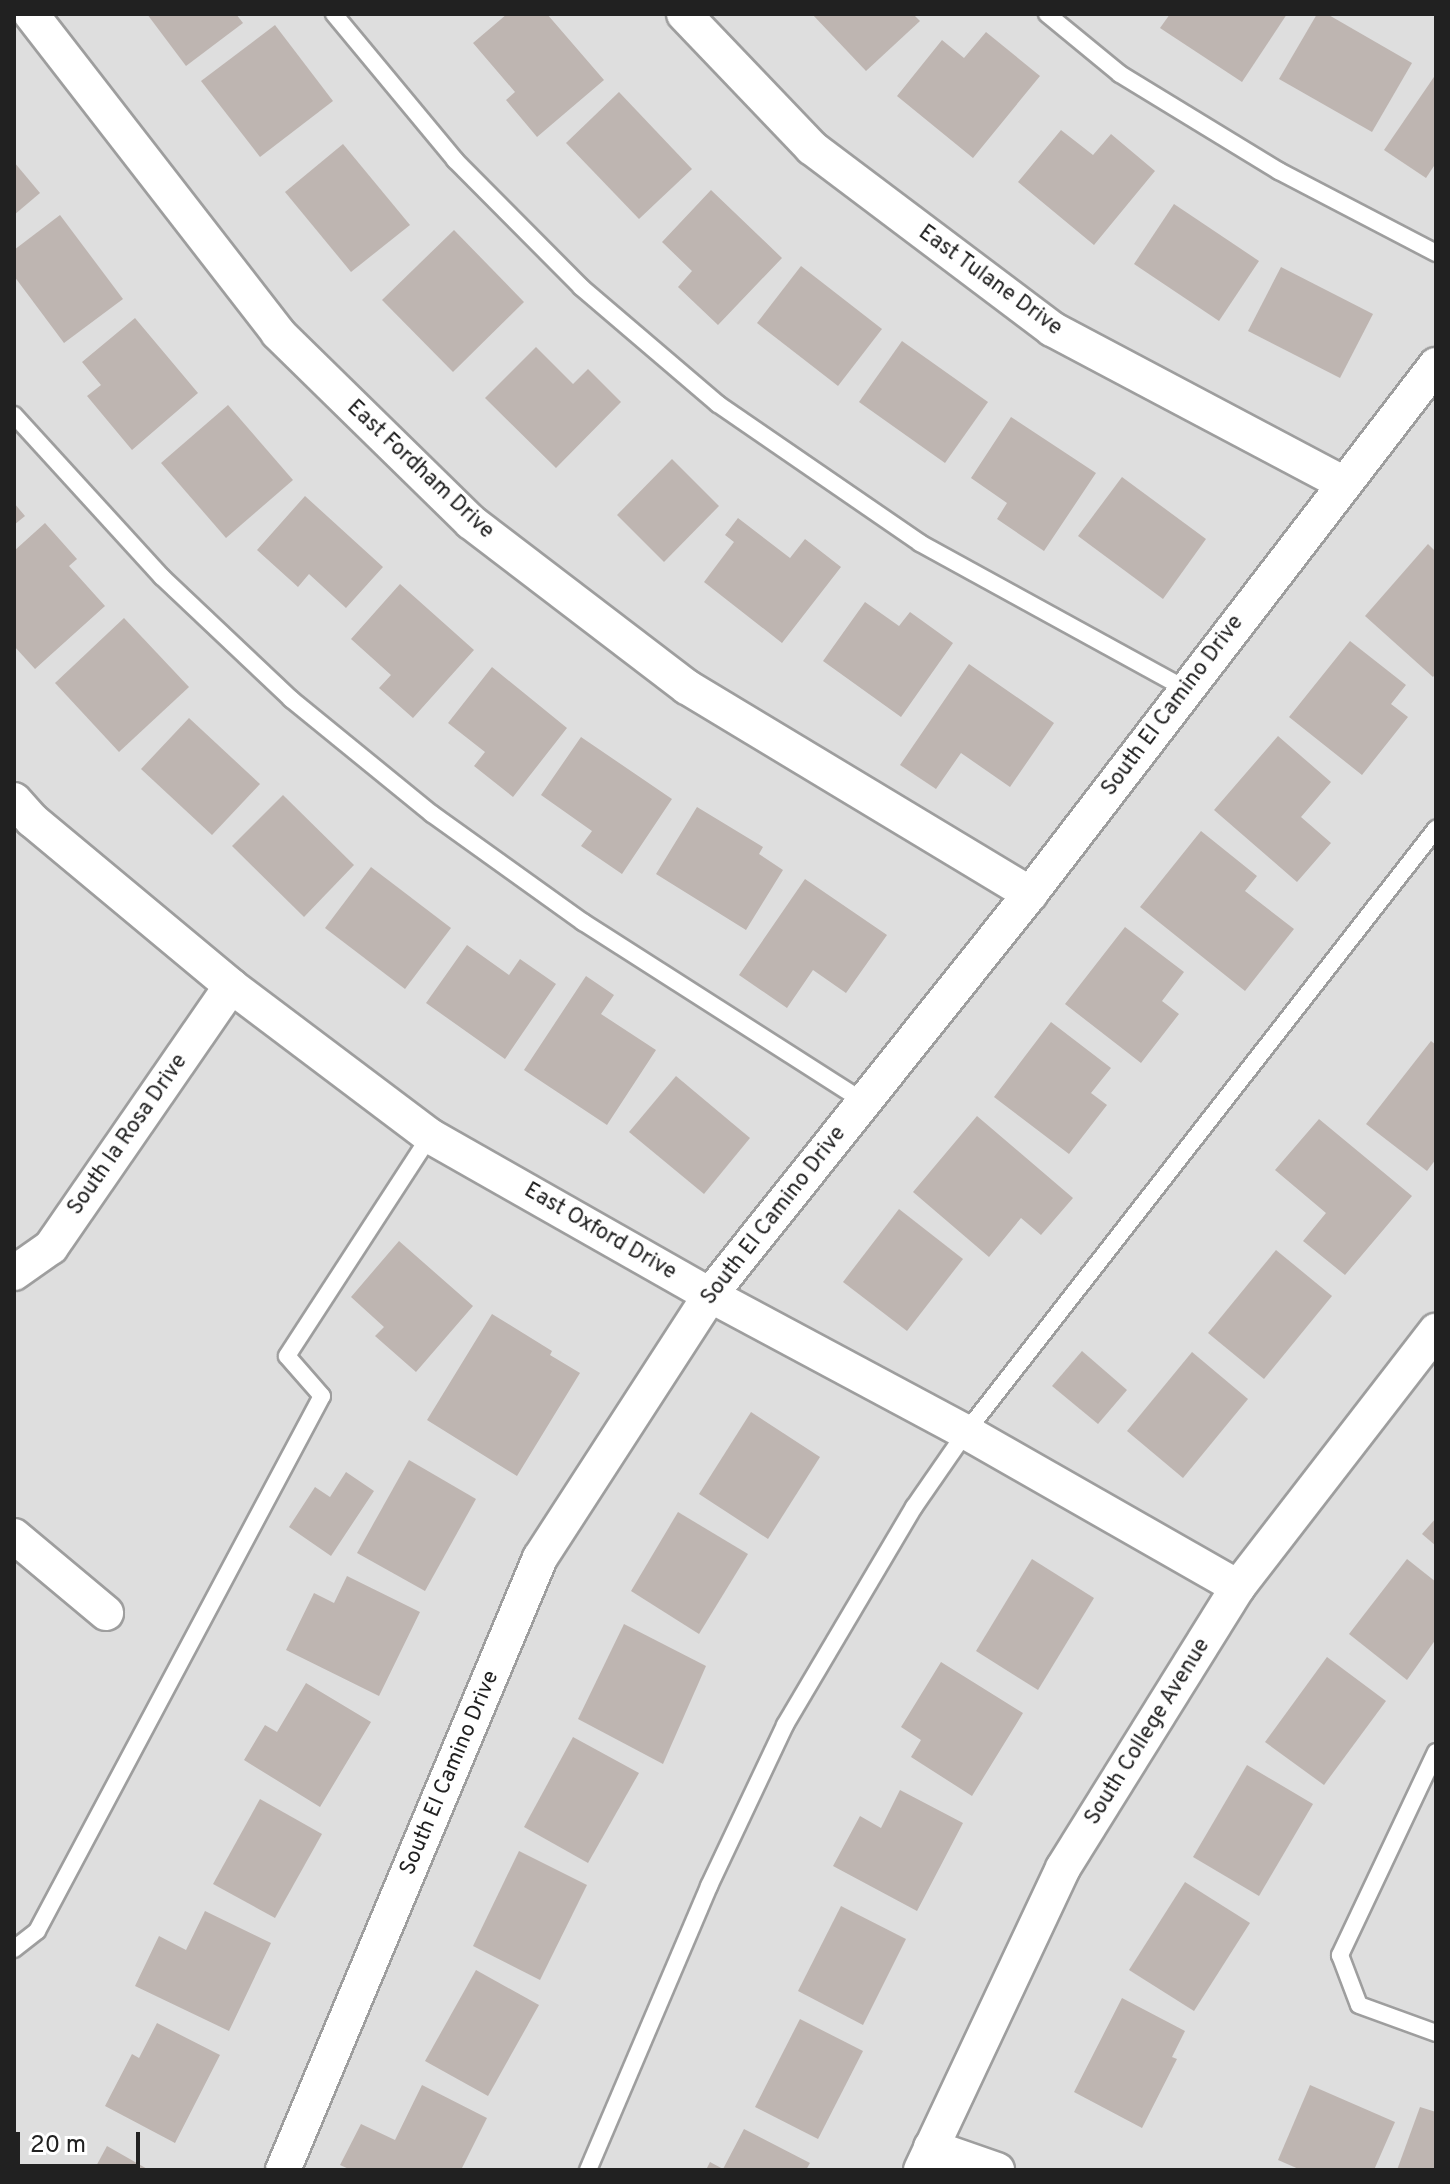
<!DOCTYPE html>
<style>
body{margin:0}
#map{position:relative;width:1450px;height:2184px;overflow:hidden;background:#f0ece8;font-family:Overpass,sans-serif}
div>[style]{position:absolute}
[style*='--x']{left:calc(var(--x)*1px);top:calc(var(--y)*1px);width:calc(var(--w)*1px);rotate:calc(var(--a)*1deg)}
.residential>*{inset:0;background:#dedede}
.building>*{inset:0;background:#beb5b1}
.roads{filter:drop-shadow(2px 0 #9e9e9e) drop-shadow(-2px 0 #9e9e9e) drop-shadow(0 2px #9e9e9e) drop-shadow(0 -2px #9e9e9e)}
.lane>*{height:16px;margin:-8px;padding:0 8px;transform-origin:8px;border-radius:8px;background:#fff}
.street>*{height:34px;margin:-17px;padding:0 17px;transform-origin:17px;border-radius:17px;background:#fff}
span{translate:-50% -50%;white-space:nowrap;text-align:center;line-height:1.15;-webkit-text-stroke:6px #fff;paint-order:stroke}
.street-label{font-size:22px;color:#212121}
.frame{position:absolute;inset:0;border:16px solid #212121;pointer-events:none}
.scale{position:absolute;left:16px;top:2132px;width:124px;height:36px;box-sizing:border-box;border:4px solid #212121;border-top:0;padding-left:10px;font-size:24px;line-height:28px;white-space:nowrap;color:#212121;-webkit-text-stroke:6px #fff;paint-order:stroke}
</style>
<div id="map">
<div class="residential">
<div style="clip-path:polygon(14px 14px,1436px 14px,1436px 2170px,14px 2170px)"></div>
</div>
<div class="building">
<div style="clip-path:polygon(147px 14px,236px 14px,243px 23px,186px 66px)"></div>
<div style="clip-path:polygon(507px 14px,547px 14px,604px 80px,537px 137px,506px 100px,515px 92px,473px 43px)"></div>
<div style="clip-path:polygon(812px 14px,913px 14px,920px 21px,866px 71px)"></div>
<div style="clip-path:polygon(1170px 14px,1287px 14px,1242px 82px,1160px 28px)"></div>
<div style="clip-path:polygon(1317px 14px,1327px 14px,1412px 63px,1372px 132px,1279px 79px)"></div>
<div style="clip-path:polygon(275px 25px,333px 101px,260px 157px,201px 81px)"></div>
<div style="clip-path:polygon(986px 32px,1040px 76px,973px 158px,897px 96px,942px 40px,964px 58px)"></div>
<div style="clip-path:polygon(1436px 74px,1436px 163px,1426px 178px,1384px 150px)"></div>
<div style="clip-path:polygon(619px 92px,692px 169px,639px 219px,566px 143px)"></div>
<div style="clip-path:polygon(1061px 130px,1093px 155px,1111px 134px,1155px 171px,1094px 245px,1018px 182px)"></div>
<div style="clip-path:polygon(343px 144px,410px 225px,351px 272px,285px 192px)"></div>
<div style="clip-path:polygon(14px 162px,40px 193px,14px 215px)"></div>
<div style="clip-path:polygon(711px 190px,782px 258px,718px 325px,678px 287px,692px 271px,662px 242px)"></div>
<div style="clip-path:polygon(1174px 204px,1259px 261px,1219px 321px,1134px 264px)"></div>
<div style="clip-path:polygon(60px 215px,123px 299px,64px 343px,14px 276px,14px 250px)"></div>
<div style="clip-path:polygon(454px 230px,524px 302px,453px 372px,382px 300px)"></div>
<div style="clip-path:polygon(801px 266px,882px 329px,838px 386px,757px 323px)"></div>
<div style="clip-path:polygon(1281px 267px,1373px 314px,1340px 378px,1248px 331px)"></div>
<div style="clip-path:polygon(135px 318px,198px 393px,132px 450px,87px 396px,101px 385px,82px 362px)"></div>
<div style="clip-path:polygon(902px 341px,988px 402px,945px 463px,859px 402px)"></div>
<div style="clip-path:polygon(536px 347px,573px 384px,588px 369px,621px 402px,556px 468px,485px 398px)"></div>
<div style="clip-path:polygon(228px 405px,293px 480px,226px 538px,161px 463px)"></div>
<div style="clip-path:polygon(1011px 417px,1096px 473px,1044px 551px,997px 519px,1007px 503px,971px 478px)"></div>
<div style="clip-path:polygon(672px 459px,719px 506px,664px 562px,617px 515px)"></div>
<div style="clip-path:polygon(1122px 477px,1206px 539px,1163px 599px,1078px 536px)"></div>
<div style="clip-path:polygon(305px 496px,383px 567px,346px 608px,309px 574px,298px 587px,257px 550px)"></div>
<div style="clip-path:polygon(14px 503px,25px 516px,14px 525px)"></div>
<div style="clip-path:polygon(738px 518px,790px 558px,805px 539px,841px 567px,782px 643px,704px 582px,734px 542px,725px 535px)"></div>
<div style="clip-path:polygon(45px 523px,77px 559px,69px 566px,105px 606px,35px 669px,14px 646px,14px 551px)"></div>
<div style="clip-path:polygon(1428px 544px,1436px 552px,1436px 673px,1433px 677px,1365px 616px)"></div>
<div style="clip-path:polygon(400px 584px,474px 650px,413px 718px,379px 688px,391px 675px,351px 639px)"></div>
<div style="clip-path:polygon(865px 602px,899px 626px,910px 612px,953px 643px,901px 717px,823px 661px)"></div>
<div style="clip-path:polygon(124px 618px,189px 687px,119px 752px,55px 683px)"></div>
<div style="clip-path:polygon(1350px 641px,1406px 685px,1391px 704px,1408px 717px,1362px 775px,1289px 717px)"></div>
<div style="clip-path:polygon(969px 664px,1054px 723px,1010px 787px,961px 753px,936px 789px,900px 765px)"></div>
<div style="clip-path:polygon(492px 667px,567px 728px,513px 797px,474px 766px,485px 752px,448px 723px)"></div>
<div style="clip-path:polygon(189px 718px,260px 784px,212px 835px,141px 769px)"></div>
<div style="clip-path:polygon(1278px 736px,1331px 782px,1301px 817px,1331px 843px,1297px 882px,1214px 810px)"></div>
<div style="clip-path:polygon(581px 737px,672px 799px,622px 874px,581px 846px,592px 831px,541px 795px)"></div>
<div style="clip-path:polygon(283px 795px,354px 865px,304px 917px,232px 846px)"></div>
<div style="clip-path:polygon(697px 807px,763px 847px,759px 854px,783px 870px,746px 930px,656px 874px)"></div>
<div style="clip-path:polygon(1201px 831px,1257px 876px,1245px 891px,1294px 929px,1245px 991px,1140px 907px)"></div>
<div style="clip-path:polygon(371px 867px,451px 928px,405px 989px,325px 928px)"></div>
<div style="clip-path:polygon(805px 879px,887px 935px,846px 993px,813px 970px,787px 1008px,739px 975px)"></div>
<div style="clip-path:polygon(1125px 927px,1184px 972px,1162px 1001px,1179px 1014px,1141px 1063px,1065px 1004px)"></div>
<div style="clip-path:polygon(467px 945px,509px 975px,520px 959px,556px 984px,505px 1059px,426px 1003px)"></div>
<div style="clip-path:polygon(586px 976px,614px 995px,601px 1014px,656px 1050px,607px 1125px,524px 1070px)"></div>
<div style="clip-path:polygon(1051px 1022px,1111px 1068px,1091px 1093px,1107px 1105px,1069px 1154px,994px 1097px)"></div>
<div style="clip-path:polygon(1431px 1041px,1436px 1045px,1436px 1159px,1427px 1171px,1366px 1124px)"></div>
<div style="clip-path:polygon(676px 1076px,750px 1138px,704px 1194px,629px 1132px)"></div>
<div style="clip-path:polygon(977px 1116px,1073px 1198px,1041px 1235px,1021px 1218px,989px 1257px,913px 1192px)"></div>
<div style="clip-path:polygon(1319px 1119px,1412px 1196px,1345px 1275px,1303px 1241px,1326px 1213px,1275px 1170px)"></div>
<div style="clip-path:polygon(899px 1209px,963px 1259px,907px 1331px,843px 1282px)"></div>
<div style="clip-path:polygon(399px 1241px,473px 1306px,416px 1372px,375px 1336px,384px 1327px,351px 1297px)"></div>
<div style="clip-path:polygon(1276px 1250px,1332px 1296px,1264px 1379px,1208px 1333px)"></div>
<div style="clip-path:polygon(492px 1314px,552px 1351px,550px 1355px,580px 1373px,517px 1476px,427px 1420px)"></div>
<div style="clip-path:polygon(1082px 1351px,1127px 1390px,1098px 1424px,1052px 1386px)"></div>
<div style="clip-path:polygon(1192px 1352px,1248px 1399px,1183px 1478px,1127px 1431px)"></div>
<div style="clip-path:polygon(751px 1412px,820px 1457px,768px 1539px,699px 1494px)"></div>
<div style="clip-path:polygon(409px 1460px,476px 1499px,425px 1591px,357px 1553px)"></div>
<div style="clip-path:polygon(346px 1472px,374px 1491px,331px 1556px,289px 1527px,315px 1487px,330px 1497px)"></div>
<div style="clip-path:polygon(678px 1512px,748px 1554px,699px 1634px,631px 1591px)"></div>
<div style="clip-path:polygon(1436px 1518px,1436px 1546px,1422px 1534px)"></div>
<div style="clip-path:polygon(1032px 1559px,1094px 1598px,1038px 1690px,976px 1651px)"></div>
<div style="clip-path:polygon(1407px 1559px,1436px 1582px,1436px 1639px,1407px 1680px,1349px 1634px)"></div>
<div style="clip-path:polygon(347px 1576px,420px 1612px,379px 1696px,286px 1650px,314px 1593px,334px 1603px)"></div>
<div style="clip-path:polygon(624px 1624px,706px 1666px,663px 1764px,578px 1719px)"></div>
<div style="clip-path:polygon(1327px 1657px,1386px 1701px,1324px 1785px,1265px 1742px)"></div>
<div style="clip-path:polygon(941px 1662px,1023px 1713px,972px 1796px,911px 1757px,921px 1740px,901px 1727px)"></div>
<div style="clip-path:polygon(306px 1683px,371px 1722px,320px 1807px,244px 1760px,265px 1725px,277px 1732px)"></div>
<div style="clip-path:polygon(573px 1737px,639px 1773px,588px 1863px,524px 1827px)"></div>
<div style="clip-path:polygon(1247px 1765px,1313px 1804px,1259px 1896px,1193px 1857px)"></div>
<div style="clip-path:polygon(900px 1790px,963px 1823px,917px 1911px,833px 1866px,860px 1816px,881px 1828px)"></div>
<div style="clip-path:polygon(260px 1799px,322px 1834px,275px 1918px,213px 1884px)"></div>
<div style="clip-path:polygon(519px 1851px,587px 1885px,540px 1980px,473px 1946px)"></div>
<div style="clip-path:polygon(1185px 1882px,1250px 1923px,1194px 2011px,1129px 1970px)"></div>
<div style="clip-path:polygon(841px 1906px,906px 1939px,863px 2025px,798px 1991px)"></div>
<div style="clip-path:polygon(205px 1911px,271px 1943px,229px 2031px,135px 1986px,159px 1936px,186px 1950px)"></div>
<div style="clip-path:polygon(476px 1970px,539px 2005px,488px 2096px,425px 2061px)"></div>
<div style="clip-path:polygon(1122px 1998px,1185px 2031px,1172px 2057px,1177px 2059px,1142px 2128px,1074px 2092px)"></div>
<div style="clip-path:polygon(800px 2019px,863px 2051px,818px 2139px,755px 2107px)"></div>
<div style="clip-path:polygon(157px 2023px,220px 2055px,175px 2143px,105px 2106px,132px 2054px,139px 2058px)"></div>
<div style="clip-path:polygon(422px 2085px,487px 2118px,461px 2170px,351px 2170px,340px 2165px,361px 2124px,395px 2140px)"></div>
<div style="clip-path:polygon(1310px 2085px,1395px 2122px,1374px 2170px,1301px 2170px,1278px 2160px)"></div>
<div style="clip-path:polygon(1420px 2107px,1436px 2112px,1436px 2170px,1397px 2170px)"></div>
<div style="clip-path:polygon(744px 2129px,810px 2163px,806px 2170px,706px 2170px,710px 2162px,723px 2169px)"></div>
<div style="clip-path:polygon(107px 2146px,149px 2170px,94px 2170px)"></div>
</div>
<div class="roads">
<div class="lane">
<div style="--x:334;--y:14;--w:190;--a:50.3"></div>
<div style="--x:455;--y:160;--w:179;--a:45.2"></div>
<div style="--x:581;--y:287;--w:180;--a:40.5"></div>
<div style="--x:718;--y:404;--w:245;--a:34.5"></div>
<div style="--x:920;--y:543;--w:303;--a:28.8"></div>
<div style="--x:1047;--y:14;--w:94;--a:39.4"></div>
<div style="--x:1120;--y:74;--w:186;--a:31.4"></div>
<div style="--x:1279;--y:171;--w:177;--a:27.6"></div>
<div style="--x:14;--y:415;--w:219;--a:47.6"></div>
<div style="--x:162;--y:577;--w:178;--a:43.4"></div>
<div style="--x:291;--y:699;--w:182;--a:39.2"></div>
<div style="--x:432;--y:814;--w:186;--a:35.6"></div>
<div style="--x:583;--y:922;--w:334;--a:32.6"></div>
<div style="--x:1436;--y:1752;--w:225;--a:115.3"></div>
<div style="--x:1340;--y:1955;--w:53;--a:69.2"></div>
<div style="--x:1359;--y:2005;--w:82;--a:20"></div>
<div style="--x:14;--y:1949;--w:29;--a:-38"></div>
<div style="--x:37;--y:1931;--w:606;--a:-61.96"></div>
<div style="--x:322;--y:1396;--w:53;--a:-131.2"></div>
<div style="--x:287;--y:1356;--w:262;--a:-57"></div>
<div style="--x:588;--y:2170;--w:309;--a:-66.9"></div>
<div style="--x:709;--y:1886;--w:178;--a:-64.7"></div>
<div style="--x:785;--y:1725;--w:253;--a:-59.4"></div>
<div style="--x:914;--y:1507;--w:91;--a:-55.3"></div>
<div style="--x:966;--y:1432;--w:765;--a:-52.07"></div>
</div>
<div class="street">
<div style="--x:31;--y:14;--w:403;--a:52.2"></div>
<div style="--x:278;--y:333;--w:270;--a:44.4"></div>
<div style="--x:471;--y:522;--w:272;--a:37.4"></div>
<div style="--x:687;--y:687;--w:401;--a:31.1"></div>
<div style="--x:684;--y:14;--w:185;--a:46.3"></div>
<div style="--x:812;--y:148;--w:301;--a:37"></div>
<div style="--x:1052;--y:329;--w:329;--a:27.9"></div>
<div style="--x:14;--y:800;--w:27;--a:48"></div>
<div style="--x:32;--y:820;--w:259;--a:39.8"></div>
<div style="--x:231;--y:986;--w:249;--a:37"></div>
<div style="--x:430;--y:1136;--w:322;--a:29.6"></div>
<div style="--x:710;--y:1295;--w:290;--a:28.2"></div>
<div style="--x:966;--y:1432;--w:313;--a:29.7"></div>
<div style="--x:14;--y:1273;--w:45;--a:-35.1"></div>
<div style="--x:51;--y:1247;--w:317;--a:-55.4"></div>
<div style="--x:14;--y:1536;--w:120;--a:39.9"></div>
<div style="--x:931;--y:2147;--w:70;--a:19.2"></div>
<div style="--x:283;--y:2170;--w:664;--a:-67.22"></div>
<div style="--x:540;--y:1558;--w:313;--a:-57.1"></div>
<div style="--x:710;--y:1295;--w:513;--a:-51.41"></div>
<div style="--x:1030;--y:894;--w:667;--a:-52.49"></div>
<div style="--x:921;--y:2170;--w:334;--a:-64.8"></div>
<div style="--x:1063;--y:1868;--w:331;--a:-58.1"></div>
<div style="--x:1238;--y:1587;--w:324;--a:-52.3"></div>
</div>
</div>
<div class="street-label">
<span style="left:990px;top:281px;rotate:36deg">East Tulane Drive</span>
<span style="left:420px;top:470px;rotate:43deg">East Fordham Drive</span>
<span style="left:1173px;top:706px;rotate:-53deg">South El Camino Drive</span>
<span style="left:128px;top:1135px;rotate:-55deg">South la Rosa Drive</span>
<span style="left:774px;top:1216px;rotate:-52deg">South El Camino Drive</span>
<span style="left:600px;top:1232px;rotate:30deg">East Oxford Drive</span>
<span style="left:1148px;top:1732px;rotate:-58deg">South College Avenue</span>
<span style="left:450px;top:1773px;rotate:-67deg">South El Camino Drive</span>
</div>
<div class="frame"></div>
<div class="scale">20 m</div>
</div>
